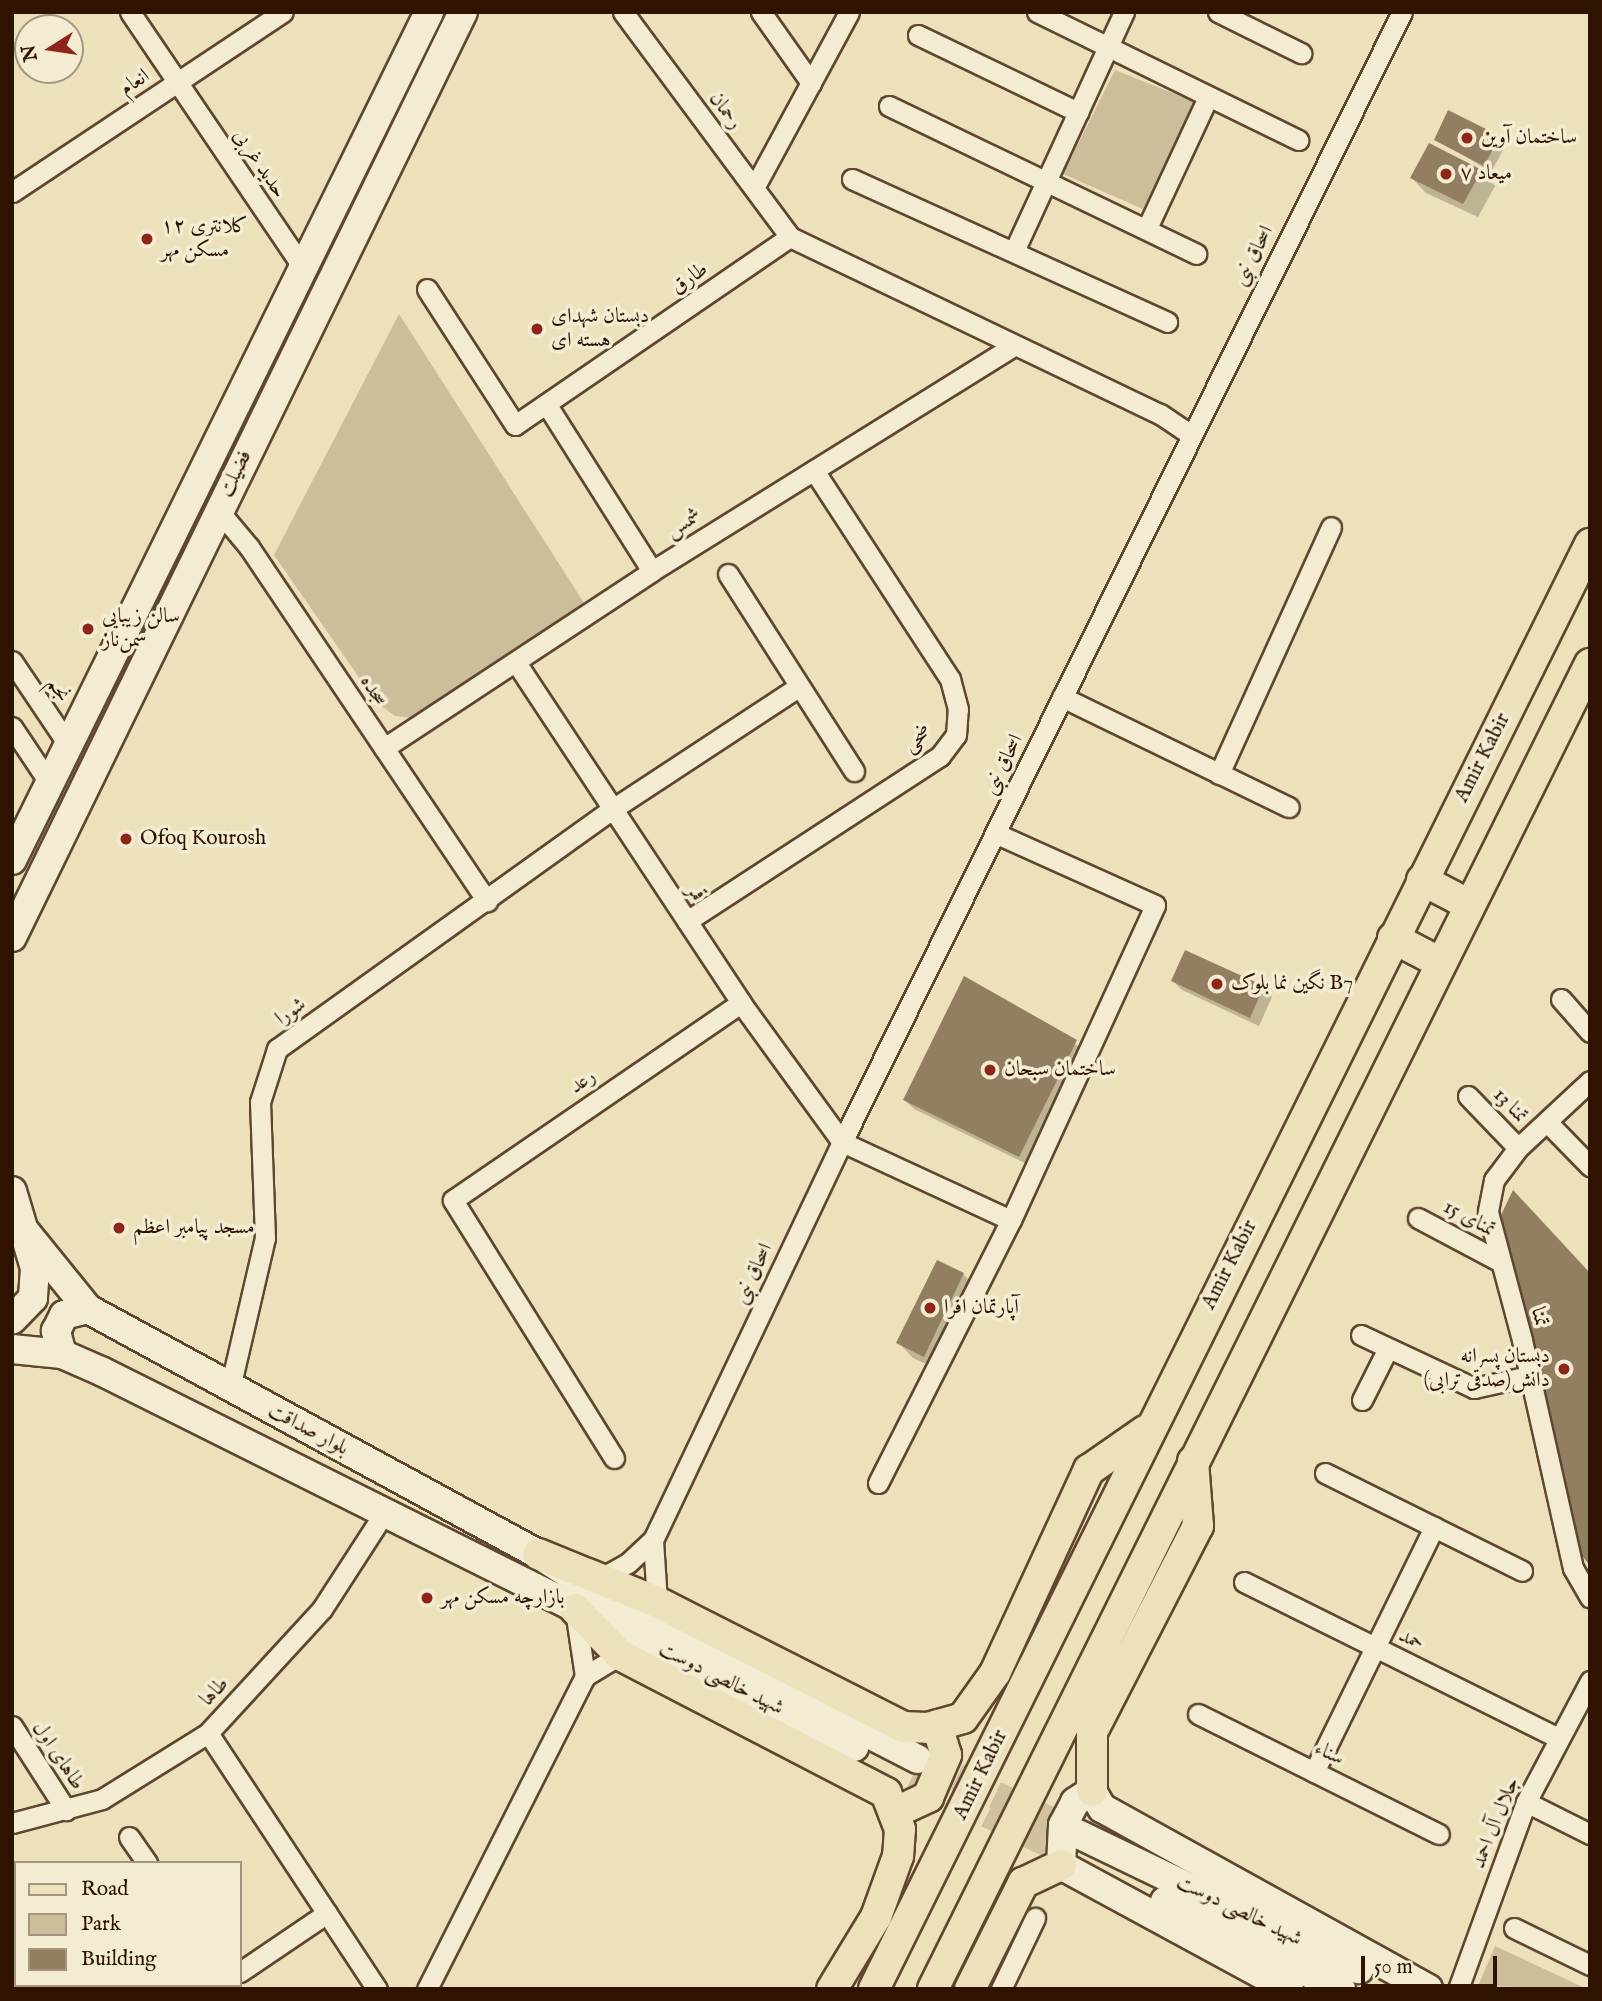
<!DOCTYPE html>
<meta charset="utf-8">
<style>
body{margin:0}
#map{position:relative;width:1602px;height:2001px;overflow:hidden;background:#ede1bb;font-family:"IM FELL English",Amiri,serif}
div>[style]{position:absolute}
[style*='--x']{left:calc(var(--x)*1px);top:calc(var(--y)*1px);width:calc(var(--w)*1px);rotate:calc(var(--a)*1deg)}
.green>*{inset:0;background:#cdbe9b}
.shadow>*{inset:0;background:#0003}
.building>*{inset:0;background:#927e61}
.secondary-tunnel>*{height:28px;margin-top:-14px;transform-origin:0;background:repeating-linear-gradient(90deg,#d0c29f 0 28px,transparent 0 42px)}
.roads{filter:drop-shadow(2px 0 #5e462f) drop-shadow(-2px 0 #5e462f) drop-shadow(0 2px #5e462f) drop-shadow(0 -2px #5e462f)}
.street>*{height:19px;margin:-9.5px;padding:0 9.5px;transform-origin:9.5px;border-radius:9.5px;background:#f3ecd3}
.secondary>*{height:28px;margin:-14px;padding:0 14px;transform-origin:14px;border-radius:14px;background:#f3ecd3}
.primary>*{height:30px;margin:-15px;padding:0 15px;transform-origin:15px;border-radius:15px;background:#ede1bb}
.dots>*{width:19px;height:19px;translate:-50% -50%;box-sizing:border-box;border:4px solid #f3ecd3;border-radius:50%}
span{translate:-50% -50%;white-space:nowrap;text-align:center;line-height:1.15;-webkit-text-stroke:7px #f3ecd3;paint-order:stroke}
.street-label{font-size:21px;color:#2f1300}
.poi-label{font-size:21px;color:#2f1300}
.left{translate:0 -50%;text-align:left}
.right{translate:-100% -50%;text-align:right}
.frame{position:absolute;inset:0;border:14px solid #2f1300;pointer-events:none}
.legend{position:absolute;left:14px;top:1861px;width:228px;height:126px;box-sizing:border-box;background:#f3ecd3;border:2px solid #a5957f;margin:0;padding:9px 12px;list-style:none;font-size:21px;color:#2f1300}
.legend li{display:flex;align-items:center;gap:14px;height:35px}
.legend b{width:35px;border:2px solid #a5957f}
.north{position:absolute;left:14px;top:14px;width:70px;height:70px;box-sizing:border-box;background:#f3ecd3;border:2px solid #a5957f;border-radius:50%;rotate:258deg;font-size:19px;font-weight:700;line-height:28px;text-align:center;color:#2f1300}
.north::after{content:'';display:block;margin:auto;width:24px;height:32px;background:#8f2418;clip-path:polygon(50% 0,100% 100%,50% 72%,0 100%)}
.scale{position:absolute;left:1361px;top:1956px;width:136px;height:32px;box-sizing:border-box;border:4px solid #2f1300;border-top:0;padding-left:9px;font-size:21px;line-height:24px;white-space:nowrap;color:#2f1300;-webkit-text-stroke:5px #f3ecd3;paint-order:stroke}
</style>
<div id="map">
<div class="green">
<div style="clip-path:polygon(1115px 70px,1195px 102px,1143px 209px,1063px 174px)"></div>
<div style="clip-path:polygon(399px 314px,586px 606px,411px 718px,395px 716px,376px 702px,274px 555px)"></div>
<div style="clip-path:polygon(1495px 1946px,1587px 1989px,1478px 1986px)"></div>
</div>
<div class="shadow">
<div style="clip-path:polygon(1499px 138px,1506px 145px,1491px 172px,1436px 139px)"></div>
<div style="clip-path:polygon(1480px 171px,1495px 186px,1478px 217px,1426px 193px,1412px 178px)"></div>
<div style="clip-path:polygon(965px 978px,1086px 1051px,1029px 1165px,914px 1109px,905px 1100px)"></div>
<div style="clip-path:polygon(1173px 981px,1263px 988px,1272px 997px,1259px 1026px,1182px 990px)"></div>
<div style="clip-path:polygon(963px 1274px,978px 1289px,939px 1370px,913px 1358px,899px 1343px)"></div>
</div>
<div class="building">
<div style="clip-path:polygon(1448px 110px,1500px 136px,1484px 166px,1434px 140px)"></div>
<div style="clip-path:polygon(1429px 143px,1482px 170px,1463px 204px,1410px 178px)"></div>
<div style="clip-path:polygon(1185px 950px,1264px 986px,1250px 1018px,1171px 981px)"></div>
<div style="clip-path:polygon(964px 976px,1077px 1040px,1019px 1157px,903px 1100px)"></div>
<div style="clip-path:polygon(1513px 1190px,1590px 1273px,1590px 1566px,1580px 1553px,1501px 1215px)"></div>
<div style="clip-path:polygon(937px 1260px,964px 1273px,924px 1357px,896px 1343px)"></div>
</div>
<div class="secondary-tunnel">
<div style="--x:919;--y:1759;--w:176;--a:25.3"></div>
<div style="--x:912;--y:1777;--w:174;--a:26"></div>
</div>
<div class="roads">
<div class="street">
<div style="--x:130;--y:12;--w:312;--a:55.9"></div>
<div style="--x:623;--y:12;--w:280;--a:53.4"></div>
<div style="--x:790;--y:237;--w:410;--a:25.6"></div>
<div style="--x:1160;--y:414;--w:36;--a:34"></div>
<div style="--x:761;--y:12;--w:87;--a:54.8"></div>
<div style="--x:1037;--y:12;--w:291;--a:26.1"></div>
<div style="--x:1218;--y:12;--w:93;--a:26.3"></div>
<div style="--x:918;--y:35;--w:178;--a:25.7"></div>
<div style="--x:889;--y:106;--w:341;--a:25.7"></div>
<div style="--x:852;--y:179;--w:346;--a:24.4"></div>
<div style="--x:754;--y:188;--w:200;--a:-61.6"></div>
<div style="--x:12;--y:192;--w:325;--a:-33.6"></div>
<div style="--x:1147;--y:228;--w:145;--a:-65"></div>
<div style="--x:1015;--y:249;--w:261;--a:-65.3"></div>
<div style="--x:427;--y:289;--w:162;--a:57.1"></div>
<div style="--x:515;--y:425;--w:333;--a:-34.4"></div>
<div style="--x:547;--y:405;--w:196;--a:57.7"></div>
<div style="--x:218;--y:510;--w:48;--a:50"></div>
<div style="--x:249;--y:547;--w:427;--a:56.1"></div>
<div style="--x:728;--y:574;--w:234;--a:57.4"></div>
<div style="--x:12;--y:661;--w:99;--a:56.1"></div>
<div style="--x:517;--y:664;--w:406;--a:56.5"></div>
<div style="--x:741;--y:1003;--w:172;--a:54"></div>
<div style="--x:842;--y:1142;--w:186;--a:24.8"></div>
<div style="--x:1062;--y:697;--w:252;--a:25.9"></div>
<div style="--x:12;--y:727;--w:65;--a:56.3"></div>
<div style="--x:384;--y:748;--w:321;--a:-33.4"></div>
<div style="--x:652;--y:571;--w:424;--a:-31.9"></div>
<div style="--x:1219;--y:774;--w:271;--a:-65.6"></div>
<div style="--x:687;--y:921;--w:302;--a:-33.1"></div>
<div style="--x:940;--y:756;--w:26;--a:-53"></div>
<div style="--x:956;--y:735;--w:26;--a:-86"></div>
<div style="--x:958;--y:709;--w:31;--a:-105"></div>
<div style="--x:950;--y:679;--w:249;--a:-123.1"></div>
<div style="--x:1561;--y:999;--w:44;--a:48.7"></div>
<div style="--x:1590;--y:1081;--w:98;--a:137.1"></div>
<div style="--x:1518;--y:1148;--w:40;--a:127"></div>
<div style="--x:1494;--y:1180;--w:33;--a:101"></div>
<div style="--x:1488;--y:1212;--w:132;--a:75.1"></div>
<div style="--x:1522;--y:1340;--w:234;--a:77.4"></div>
<div style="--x:1573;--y:1568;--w:34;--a:60"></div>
<div style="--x:1468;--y:1096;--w:72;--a:46.1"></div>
<div style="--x:1547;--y:1122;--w:62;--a:45.7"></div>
<div style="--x:1418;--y:1218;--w:92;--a:28"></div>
<div style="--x:1361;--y:1335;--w:125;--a:25.1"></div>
<div style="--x:1474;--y:1388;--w:56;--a:-12.3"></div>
<div style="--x:230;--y:1388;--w:154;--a:-76.9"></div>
<div style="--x:265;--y:1238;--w:136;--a:-92.1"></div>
<div style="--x:260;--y:1102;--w:56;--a:-72.2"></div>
<div style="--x:277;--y:1049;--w:411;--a:-35.6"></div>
<div style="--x:611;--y:810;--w:224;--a:-33.3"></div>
<div style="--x:1362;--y:1400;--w:56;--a:-63.4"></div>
<div style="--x:614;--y:1458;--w:304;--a:-122"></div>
<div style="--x:453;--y:1200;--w:349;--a:-34.4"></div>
<div style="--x:1325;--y:1473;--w:220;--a:26.4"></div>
<div style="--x:878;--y:1483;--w:295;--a:-63.2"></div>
<div style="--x:1011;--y:1220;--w:346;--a:-65.4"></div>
<div style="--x:1155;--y:905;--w:175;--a:-155.8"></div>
<div style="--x:653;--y:1540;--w:441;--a:-64.6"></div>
<div style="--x:842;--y:1142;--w:1261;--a:-63.64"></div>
<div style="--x:599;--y:1579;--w:33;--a:-29"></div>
<div style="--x:628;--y:1563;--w:34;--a:-43"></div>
<div style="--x:653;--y:1540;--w:62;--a:86.3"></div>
<div style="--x:1244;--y:1582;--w:351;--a:26.4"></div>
<div style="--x:575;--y:1610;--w:67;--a:81.4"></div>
<div style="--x:585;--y:1676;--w:41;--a:-31"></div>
<div style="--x:1198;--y:1714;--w:269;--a:26.5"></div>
<div style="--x:12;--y:1726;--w:100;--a:57.3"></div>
<div style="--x:208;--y:1733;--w:307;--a:56.6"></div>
<div style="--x:1314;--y:1772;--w:273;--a:-63.9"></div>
<div style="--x:1526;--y:1802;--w:72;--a:26.6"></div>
<div style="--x:12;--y:1823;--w:93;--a:-14.9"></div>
<div style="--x:102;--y:1799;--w:125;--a:-31.9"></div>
<div style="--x:208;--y:1733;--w:168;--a:-47.4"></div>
<div style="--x:322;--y:1609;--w:118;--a:-57.1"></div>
<div style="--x:129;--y:1837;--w:32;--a:55"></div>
<div style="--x:1514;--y:1928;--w:85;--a:26"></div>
<div style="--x:240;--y:1972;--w:105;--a:-34.1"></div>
<div style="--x:215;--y:1989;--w:6;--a:-39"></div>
<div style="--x:427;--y:1989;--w:351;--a:-63.2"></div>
<div style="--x:1001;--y:1989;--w:79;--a:-64.4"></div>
<div style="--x:1458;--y:1989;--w:199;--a:-70"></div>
<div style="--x:1526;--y:1802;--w:137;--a:-62.1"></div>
</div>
<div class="secondary">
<div style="--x:12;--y:860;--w:945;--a:-63.81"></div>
<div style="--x:12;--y:937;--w:1029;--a:-64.01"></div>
<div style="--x:12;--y:1191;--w:80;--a:73.4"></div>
<div style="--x:35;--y:1268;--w:30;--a:94"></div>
<div style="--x:33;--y:1298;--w:30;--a:134"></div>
<div style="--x:24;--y:1230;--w:102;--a:51"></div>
<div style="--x:88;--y:1309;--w:512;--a:28.57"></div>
<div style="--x:538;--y:1554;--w:93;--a:32.7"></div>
<div style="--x:616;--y:1604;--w:339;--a:27.2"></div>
<div style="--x:12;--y:1349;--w:50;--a:5.7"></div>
<div style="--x:62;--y:1354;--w:43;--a:23.6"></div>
<div style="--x:101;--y:1371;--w:842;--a:26.53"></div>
<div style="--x:62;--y:1354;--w:24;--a:-105"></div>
<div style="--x:56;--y:1331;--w:18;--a:-63"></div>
<div style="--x:64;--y:1315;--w:25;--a:-14"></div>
<div style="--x:1078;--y:1834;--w:312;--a:25.7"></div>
<div style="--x:1165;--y:1901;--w:197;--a:26.6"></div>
<div style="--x:1289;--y:1989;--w:260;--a:-151.5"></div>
<div style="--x:1061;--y:1865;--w:40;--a:-87.1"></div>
<div style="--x:1063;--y:1825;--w:26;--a:-62"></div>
<div style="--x:1075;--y:1802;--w:20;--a:-33"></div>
<div style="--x:1092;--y:1791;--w:20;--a:60"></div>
<div style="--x:1102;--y:1808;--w:373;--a:29"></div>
</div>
<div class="primary">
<div style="--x:1422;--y:880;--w:54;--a:27.5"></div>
<div style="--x:1393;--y:938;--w:54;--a:27.5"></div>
<div style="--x:538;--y:1554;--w:128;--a:22"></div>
<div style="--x:657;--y:1602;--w:276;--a:26.9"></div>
<div style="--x:903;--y:1727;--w:25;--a:2"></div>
<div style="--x:928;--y:1728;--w:36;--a:-16"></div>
<div style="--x:963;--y:1718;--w:55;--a:-54.6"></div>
<div style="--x:995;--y:1673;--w:224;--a:-65.2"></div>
<div style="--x:1089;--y:1470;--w:68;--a:-34.9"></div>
<div style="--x:575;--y:1609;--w:64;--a:45.6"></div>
<div style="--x:620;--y:1655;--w:300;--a:27.4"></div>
<div style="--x:886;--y:1793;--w:39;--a:69"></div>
<div style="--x:900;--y:1829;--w:27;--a:94"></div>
<div style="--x:898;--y:1856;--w:65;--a:109.8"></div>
<div style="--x:876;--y:1917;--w:84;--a:121.4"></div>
<div style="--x:1092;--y:1791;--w:59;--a:-90"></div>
<div style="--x:1092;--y:1732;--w:232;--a:-62.8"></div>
<div style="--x:1198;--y:1526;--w:65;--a:-94.4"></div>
<div style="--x:894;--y:1813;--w:38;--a:-25"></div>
<div style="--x:928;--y:1797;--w:46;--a:-66.8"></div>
<div style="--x:946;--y:1755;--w:31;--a:-107"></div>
<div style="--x:874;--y:1989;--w:1613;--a:-63.64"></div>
<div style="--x:933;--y:1989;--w:1479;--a:-63.63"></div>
<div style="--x:970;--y:1989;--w:119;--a:-63.4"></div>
<div style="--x:1023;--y:1883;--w:42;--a:-25.3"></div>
</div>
</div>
<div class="dots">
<div style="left:1467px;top:138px;background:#8f2418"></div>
<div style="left:1446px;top:174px;background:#8f2418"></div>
<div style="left:147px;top:239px;background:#8f2418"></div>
<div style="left:537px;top:329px;background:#8f2418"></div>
<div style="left:88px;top:629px;background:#8f2418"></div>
<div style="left:126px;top:839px;background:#8f2418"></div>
<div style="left:1217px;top:984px;background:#8f2418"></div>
<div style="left:990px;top:1070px;background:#8f2418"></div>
<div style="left:119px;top:1228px;background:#8f2418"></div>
<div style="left:930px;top:1308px;background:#8f2418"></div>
<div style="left:1564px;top:1369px;background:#8f2418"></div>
<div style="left:427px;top:1598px;background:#8f2418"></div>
</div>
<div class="street-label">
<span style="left:135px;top:83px;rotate:-34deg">انعام</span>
<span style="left:725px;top:111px;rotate:53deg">رحمان</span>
<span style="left:259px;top:164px;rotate:56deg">حدید غربی</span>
<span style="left:1254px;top:256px;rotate:-63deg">اسحاق نبی</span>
<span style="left:690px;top:279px;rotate:-35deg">طارق</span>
<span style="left:236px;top:474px;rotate:-64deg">فضیلت</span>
<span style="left:684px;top:524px;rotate:-32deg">شمس</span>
<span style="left:58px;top:690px;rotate:56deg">نجم</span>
<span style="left:373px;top:691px;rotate:56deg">سجده</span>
<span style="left:918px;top:739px;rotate:-40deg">ضحی</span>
<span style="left:1483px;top:758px;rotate:-63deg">Amir Kabir</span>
<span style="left:1004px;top:765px;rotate:-64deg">اسحاق نبی</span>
<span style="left:695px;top:893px;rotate:56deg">قمر</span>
<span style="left:291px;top:1012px;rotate:-35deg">شورا</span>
<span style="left:583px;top:1082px;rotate:-35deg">رعد</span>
<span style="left:1510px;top:1106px;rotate:46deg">تمنا 13</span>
<span style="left:1469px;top:1219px;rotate:28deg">تمنای 15</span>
<span style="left:1230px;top:1265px;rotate:-63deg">Amir Kabir</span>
<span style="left:754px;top:1274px;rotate:-65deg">اسحاق نبی</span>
<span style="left:1539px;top:1317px;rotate:74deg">تمنا</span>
<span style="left:308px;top:1430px;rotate:28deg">بلوار صداقت</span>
<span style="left:1411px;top:1640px;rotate:26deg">حمد</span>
<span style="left:721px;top:1679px;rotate:27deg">شهید خالصی دوست</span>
<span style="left:215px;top:1692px;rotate:-47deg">طاها</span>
<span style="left:1329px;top:1754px;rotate:26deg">سناء</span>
<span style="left:58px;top:1756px;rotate:57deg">طاهای اول</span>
<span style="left:981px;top:1775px;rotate:-64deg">Amir Kabir</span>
<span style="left:1496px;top:1823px;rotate:-68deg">جلال آل احمد</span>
<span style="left:1239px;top:1911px;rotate:26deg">شهید خالصی دوست</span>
</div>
<div class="poi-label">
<span class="left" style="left:1481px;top:138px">ساختمان آوین</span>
<span class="left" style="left:1460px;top:174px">میعاد ۷</span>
<span class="left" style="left:161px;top:239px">کلانتری ۱۲<br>مسکن مهر</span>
<span class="left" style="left:551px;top:329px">دبستان شهدای<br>هسته ای</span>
<span class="left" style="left:102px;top:629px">سالن زیبایی<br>سمن‌ناز</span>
<span class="left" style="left:140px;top:839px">Ofoq Kourosh</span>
<span class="left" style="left:1231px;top:984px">نگین نما بلوک B7</span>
<span class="left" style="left:1004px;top:1070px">ساختمان سبحان</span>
<span class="left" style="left:133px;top:1228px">مسجد پیامبر اعظم</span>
<span class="left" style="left:944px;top:1308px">آپارتمان افرا</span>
<span class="right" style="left:1550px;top:1369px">دبستان پسرانه<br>دانش(صدقی ترابی)</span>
<span class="left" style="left:441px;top:1598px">بازارچه مسکن مهر</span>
</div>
<div class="frame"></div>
<ul class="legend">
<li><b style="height:9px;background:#ede1bb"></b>Road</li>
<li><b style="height:19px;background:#cdbe9b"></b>Park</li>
<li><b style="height:19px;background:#927e61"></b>Building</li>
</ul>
<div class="north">N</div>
<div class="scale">50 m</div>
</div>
